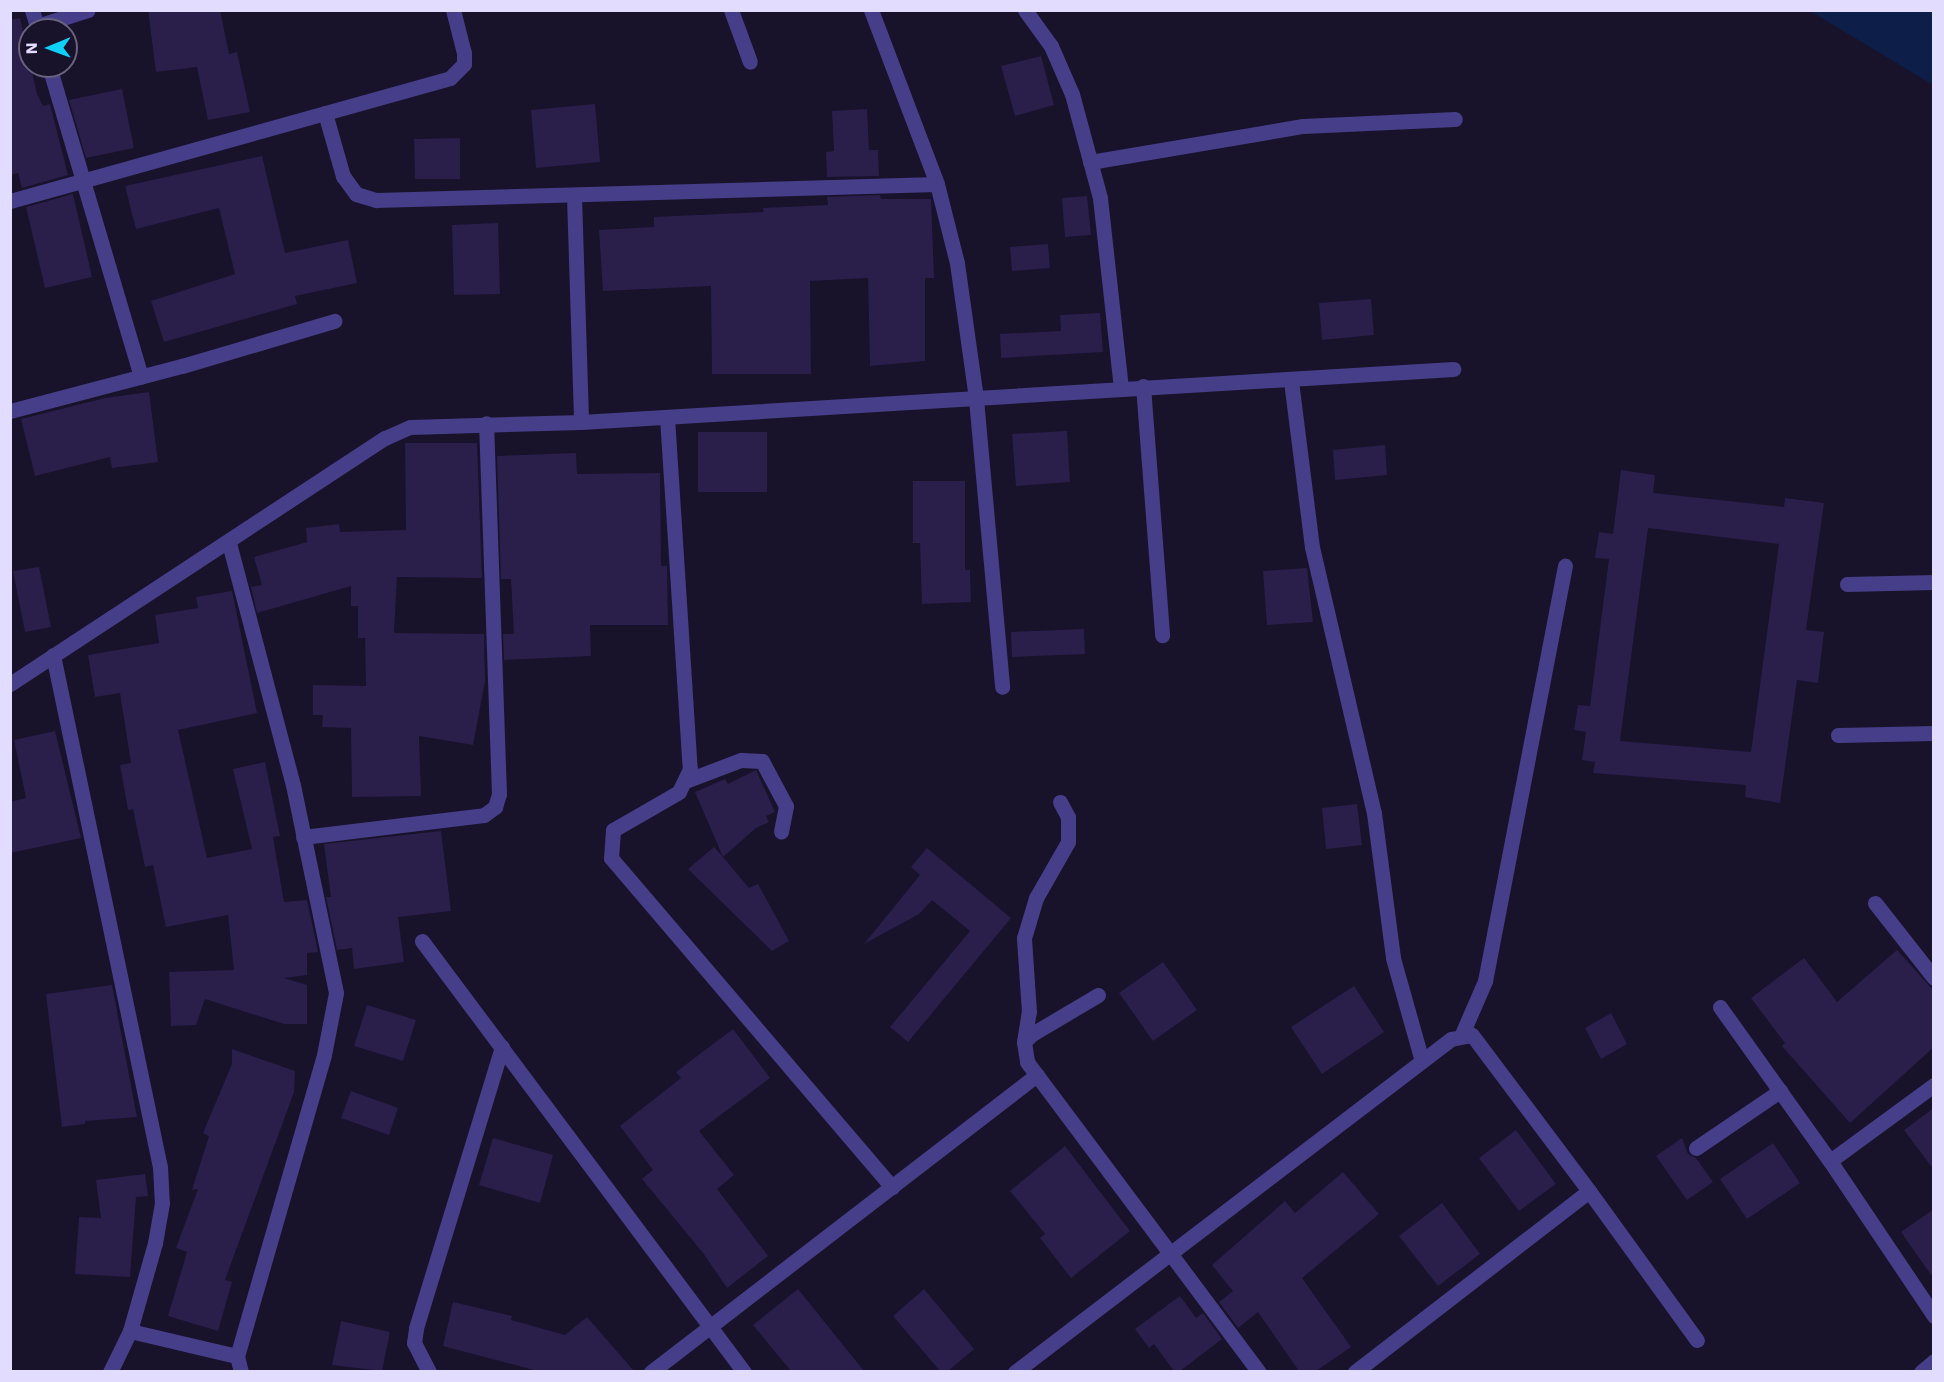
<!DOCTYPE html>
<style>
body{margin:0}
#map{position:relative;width:1944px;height:1382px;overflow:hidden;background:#18122a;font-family:"Work Sans",sans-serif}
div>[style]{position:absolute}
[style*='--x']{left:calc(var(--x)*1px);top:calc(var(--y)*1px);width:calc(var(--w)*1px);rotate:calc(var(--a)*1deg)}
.water>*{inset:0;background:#0d1e49}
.building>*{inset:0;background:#2a1e4b}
.minor>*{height:15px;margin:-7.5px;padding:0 7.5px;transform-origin:7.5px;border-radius:7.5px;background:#463e88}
span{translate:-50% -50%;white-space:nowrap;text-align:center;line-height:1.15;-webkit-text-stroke:6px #18122a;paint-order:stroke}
.frame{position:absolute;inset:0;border:12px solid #e2dcfe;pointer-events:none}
.north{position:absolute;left:18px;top:18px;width:60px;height:60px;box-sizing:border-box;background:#18122a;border:2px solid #69637f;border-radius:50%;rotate:269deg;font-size:16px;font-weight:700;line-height:24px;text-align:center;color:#e2dcfe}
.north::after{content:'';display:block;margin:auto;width:21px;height:27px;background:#0ed1f9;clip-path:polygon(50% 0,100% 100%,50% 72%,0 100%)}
</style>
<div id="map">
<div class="water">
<div style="clip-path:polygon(1810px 11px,1933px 11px,1933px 85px)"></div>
</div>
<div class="building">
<div style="clip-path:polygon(148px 10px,220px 10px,229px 54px,237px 52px,250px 112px,208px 120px,197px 67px,156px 72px)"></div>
<div style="clip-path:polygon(20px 18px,37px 94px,43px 106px,50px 104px,68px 175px,22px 188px,18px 173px,10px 175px,10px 20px)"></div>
<div style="clip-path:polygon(1041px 56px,1054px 105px,1015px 116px,1001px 66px)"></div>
<div style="clip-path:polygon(122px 89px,134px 148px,86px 158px,69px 100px)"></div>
<div style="clip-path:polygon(595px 104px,600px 162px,536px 168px,531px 110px)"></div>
<div style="clip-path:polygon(867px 109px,869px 150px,878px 150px,879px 176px,827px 177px,826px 152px,834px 151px,832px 111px)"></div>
<div style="clip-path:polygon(460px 138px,460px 179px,415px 179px,414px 139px)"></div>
<div style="clip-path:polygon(262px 156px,285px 253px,348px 240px,357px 283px,295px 296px,297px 304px,164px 342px,151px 301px,235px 274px,219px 208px,136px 229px,125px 186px)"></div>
<div style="clip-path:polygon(73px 194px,92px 277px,45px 288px,26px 207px)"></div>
<div style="clip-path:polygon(880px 195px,881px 199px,931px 199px,934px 278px,925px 278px,925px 361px,870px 366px,868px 278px,810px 281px,811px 374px,712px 374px,711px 286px,603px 291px,599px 230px,654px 227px,654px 217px,764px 212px,763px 208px,828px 205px,827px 197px)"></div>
<div style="clip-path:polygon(1087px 196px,1091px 235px,1065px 237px,1062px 198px)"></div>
<div style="clip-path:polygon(498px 223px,500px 294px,454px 295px,452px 225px)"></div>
<div style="clip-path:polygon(1048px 244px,1050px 268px,1012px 271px,1010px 247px)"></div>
<div style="clip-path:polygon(1371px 299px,1374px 335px,1322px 340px,1319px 303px)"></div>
<div style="clip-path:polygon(1100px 313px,1103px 352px,1001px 358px,1000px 334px,1061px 331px,1060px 315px)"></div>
<div style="clip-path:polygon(149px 392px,158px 462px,112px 468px,110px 457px,35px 476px,21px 419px,105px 398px)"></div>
<div style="clip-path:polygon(1067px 431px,1070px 482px,1016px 486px,1012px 434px)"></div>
<div style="clip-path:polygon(698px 432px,767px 432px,767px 492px,698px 492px)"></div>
<div style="clip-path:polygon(405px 443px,477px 443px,482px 578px,397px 577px,394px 633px,484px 634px,485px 681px,473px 745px,419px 736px,421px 796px,352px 797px,351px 728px,322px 727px,323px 715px,313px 715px,313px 685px,366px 686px,365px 638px,358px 638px,358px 606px,351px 606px,351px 586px,257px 613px,251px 587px,262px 585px,254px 557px,307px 542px,306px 528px,339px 524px,340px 532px,406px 530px)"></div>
<div style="clip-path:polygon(1385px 445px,1387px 475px,1335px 480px,1333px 450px)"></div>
<div style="clip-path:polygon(576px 453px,577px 474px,660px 473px,661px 566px,667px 566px,668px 625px,590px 625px,591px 656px,504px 660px,503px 634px,514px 634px,511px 579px,501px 579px,497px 456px)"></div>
<div style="clip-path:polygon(evenodd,1621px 470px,1655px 475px,1653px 493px,1784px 507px,1785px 498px,1824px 503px,1806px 630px,1824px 632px,1818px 683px,1797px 680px,1780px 803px,1745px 797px,1746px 785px,1593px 773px,1595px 762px,1582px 760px,1586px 732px,1574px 730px,1578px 705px,1590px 706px,1609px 559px,1595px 558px,1599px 532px,1613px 534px,1621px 470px,1648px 528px,1779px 544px,1751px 752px,1620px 741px,1648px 528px)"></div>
<div style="clip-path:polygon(913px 481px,965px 481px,965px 570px,970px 570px,971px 602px,922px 604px,920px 543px,913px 543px)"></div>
<div style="clip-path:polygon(39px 567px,51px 627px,25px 632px,13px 571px)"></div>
<div style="clip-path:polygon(1307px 568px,1313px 622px,1267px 625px,1263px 571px)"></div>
<div style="clip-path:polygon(232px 591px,257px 713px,178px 730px,207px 858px,252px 849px,233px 769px,265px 762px,280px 836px,273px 837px,284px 902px,307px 900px,318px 952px,307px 953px,307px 975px,284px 978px,307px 985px,307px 1024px,284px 1024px,205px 999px,196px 1025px,171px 1026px,169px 972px,234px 970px,228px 915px,166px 927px,153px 865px,145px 867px,133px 809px,128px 810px,120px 765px,131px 763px,120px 693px,95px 697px,88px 655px,159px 643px,155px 615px,198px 608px,196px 597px)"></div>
<div style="clip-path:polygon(1084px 629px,1085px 654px,1012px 657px,1011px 632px)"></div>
<div style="clip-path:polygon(55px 731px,81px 838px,10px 853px,10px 802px,26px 798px,14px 740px)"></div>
<div style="clip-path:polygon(756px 770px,775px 812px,766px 816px,769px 822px,756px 828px,723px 857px,749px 888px,758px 884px,789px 941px,772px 951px,688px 869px,714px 847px,723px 857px,695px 792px,725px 779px,728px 784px)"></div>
<div style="clip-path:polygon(1357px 804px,1362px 845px,1326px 849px,1322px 808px)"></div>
<div style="clip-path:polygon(441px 831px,451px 911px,398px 917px,404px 962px,354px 969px,352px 948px,337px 950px,326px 897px,331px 897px,324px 844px)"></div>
<div style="clip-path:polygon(927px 848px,1011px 918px,908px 1042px,890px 1027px,970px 931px,932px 900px,919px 914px,864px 944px,920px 875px,911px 867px)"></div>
<div style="clip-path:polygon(1897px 950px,1934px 991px,1934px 1047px,1850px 1123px,1782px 1046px,1785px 1043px,1751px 998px,1804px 958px,1837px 1002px)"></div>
<div style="clip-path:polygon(1163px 962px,1197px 1010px,1153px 1041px,1119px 993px)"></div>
<div style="clip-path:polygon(112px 985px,137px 1117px,85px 1121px,85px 1124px,62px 1127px,46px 994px)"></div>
<div style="clip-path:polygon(1354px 986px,1384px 1032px,1322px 1074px,1291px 1027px)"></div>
<div style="clip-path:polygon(367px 1005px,416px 1020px,403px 1061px,354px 1046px)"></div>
<div style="clip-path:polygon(1611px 1013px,1627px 1044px,1601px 1059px,1585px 1028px)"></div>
<div style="clip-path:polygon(733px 1029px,770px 1078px,699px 1131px,734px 1175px,717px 1189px,768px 1256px,727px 1288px,703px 1253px,642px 1179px,653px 1170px,620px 1126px,681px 1078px,676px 1072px)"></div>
<div style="clip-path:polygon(232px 1049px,295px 1071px,294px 1092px,225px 1280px,232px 1282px,218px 1331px,168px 1316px,187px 1252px,176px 1248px,198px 1189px,192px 1190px,209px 1136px,203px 1133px,232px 1064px)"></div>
<div style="clip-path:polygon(351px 1091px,398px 1108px,389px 1135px,341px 1118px)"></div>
<div style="clip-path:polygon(1934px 1108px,1934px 1170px,1904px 1130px)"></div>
<div style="clip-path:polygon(1516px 1130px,1556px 1184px,1519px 1211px,1479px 1158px)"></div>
<div style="clip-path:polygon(493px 1138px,553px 1155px,540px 1203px,479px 1185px)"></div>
<div style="clip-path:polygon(1682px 1138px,1688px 1154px,1696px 1158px,1713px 1182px,1687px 1200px,1656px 1156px)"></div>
<div style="clip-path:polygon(1773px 1143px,1800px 1183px,1747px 1219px,1720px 1179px)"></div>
<div style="clip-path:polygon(1065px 1146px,1130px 1231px,1071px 1278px,1040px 1238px,1045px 1234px,1010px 1191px)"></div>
<div style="clip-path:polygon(1343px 1172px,1379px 1214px,1302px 1278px,1351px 1347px,1316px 1371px,1299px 1371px,1258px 1312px,1238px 1328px,1219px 1302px,1233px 1291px,1212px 1265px,1285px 1201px,1295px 1213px)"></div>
<div style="clip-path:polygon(145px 1174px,148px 1196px,136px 1197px,130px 1277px,75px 1274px,79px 1217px,101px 1218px,96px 1180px)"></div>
<div style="clip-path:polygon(1442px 1203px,1480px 1254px,1438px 1286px,1399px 1236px)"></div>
<div style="clip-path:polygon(1934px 1209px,1934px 1279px,1901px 1232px)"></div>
<div style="clip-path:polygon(798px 1289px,864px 1371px,791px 1371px,753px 1325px)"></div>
<div style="clip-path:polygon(924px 1289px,974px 1349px,948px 1371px,940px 1371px,893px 1316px)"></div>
<div style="clip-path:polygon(1180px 1296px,1196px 1318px,1203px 1313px,1222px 1339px,1180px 1371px,1174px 1371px,1154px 1344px,1149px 1348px,1135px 1329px)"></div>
<div style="clip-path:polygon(453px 1302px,512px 1316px,511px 1320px,565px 1335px,587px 1317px,634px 1371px,538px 1371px,443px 1346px)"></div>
<div style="clip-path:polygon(341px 1321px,390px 1332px,382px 1371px,332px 1365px)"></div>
</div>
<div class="minor">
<div style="--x:32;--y:10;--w:21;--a:73"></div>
<div style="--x:731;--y:10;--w:55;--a:69.9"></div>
<div style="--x:871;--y:10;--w:186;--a:69.2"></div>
<div style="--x:937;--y:184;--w:81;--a:75.8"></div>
<div style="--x:957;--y:263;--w:137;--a:82"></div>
<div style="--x:976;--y:399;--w:289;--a:84.8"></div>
<div style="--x:1025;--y:10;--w:44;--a:54.2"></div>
<div style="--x:1051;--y:46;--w:52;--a:66.4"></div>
<div style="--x:1072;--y:94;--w:108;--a:74.9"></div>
<div style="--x:1100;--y:198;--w:190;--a:83.7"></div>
<div style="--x:37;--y:26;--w:53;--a:-17.4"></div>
<div style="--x:49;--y:66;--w:324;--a:73.5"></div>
<div style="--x:325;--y:113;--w:66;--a:74.1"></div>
<div style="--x:343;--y:176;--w:22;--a:54"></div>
<div style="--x:356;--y:194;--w:21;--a:17"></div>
<div style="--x:376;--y:200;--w:561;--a:-1.63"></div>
<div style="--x:1090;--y:162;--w:216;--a:-9.6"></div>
<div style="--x:1303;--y:126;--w:152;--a:-2.6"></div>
<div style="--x:574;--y:196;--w:226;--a:88.2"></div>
<div style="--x:10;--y:201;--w:457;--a:-15.6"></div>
<div style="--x:450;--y:78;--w:20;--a:-45"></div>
<div style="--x:464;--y:64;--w:11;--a:-90"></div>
<div style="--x:464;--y:53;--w:44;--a:-104.3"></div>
<div style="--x:1291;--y:381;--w:167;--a:82.8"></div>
<div style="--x:1312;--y:547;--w:273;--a:76.9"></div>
<div style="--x:1374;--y:813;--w:146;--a:82.5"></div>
<div style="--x:1393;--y:958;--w:107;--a:74.3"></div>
<div style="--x:1143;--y:386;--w:250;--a:85.6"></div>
<div style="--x:10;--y:411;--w:178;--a:-14.7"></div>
<div style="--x:182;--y:366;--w:159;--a:-16.5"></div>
<div style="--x:667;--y:417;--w:353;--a:86.3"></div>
<div style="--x:690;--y:769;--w:25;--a:116"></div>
<div style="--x:679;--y:792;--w:76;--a:150.1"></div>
<div style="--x:613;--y:830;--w:28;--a:94"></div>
<div style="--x:611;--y:858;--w:433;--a:49.5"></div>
<div style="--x:229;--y:543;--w:250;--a:75.2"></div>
<div style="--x:293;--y:785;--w:212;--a:78.3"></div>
<div style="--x:336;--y:993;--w:63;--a:101"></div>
<div style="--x:324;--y:1055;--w:313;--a:106.1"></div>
<div style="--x:237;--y:1356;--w:16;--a:76"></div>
<div style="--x:1847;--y:584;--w:87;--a:-1.3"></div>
<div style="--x:53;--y:655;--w:523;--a:78.2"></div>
<div style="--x:160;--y:1167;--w:36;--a:87"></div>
<div style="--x:162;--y:1203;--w:41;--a:99.9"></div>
<div style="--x:155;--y:1243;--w:91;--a:105.9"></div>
<div style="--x:130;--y:1331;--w:46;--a:116"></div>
<div style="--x:10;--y:684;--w:448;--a:-33.3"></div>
<div style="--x:385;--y:438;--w:27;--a:-24"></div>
<div style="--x:410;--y:427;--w:171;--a:-1.7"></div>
<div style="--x:581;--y:422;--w:874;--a:-3.48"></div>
<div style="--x:1838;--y:735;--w:96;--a:-1.2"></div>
<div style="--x:688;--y:780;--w:57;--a:-20.7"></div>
<div style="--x:741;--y:760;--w:21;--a:3"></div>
<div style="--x:762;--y:761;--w:51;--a:61.9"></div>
<div style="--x:786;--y:806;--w:26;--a:101"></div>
<div style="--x:303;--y:837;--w:182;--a:-6.9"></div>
<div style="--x:484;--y:815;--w:14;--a:-36"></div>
<div style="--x:495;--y:807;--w:14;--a:-73"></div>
<div style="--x:499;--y:794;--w:371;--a:-92"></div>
<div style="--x:1875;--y:903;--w:95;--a:51.8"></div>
<div style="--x:422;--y:941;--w:538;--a:53.24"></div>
<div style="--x:1098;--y:995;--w:77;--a:149.4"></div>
<div style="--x:1032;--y:1034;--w:11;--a:135"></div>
<div style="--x:1024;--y:1042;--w:20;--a:81"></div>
<div style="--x:1027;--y:1062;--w:387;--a:53.2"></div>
<div style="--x:1720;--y:1007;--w:189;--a:54.5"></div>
<div style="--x:1830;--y:1161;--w:187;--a:56.1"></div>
<div style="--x:1462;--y:1034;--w:58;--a:-66.5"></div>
<div style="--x:1485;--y:981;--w:423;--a:-79.1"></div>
<div style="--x:1024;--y:1042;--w:30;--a:-81"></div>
<div style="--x:1029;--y:1012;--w:74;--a:-93.9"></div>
<div style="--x:1024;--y:938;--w:42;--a:-73.3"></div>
<div style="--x:1036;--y:898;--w:64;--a:-60.3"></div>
<div style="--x:1068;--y:842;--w:25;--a:-90"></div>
<div style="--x:1068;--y:817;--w:17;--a:-118"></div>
<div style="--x:1696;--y:1148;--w:102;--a:-34.2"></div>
<div style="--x:1830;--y:1161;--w:129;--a:-36.2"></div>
<div style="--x:1589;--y:1191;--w:184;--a:54.1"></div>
<div style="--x:130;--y:1331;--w:110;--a:13.2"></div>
<div style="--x:429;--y:1372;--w:33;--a:-117"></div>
<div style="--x:414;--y:1343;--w:15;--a:-82"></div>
<div style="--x:416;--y:1328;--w:294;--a:-73"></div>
<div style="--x:651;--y:1372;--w:487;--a:-37.6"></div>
<div style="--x:1015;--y:1372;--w:549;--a:-37.37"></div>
<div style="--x:1451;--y:1039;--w:21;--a:-11"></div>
<div style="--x:1472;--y:1035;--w:195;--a:53.1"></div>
<div style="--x:1589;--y:1191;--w:296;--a:142.3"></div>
<div style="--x:1921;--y:1372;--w:17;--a:-40"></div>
</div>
<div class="frame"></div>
<div class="north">N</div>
</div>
